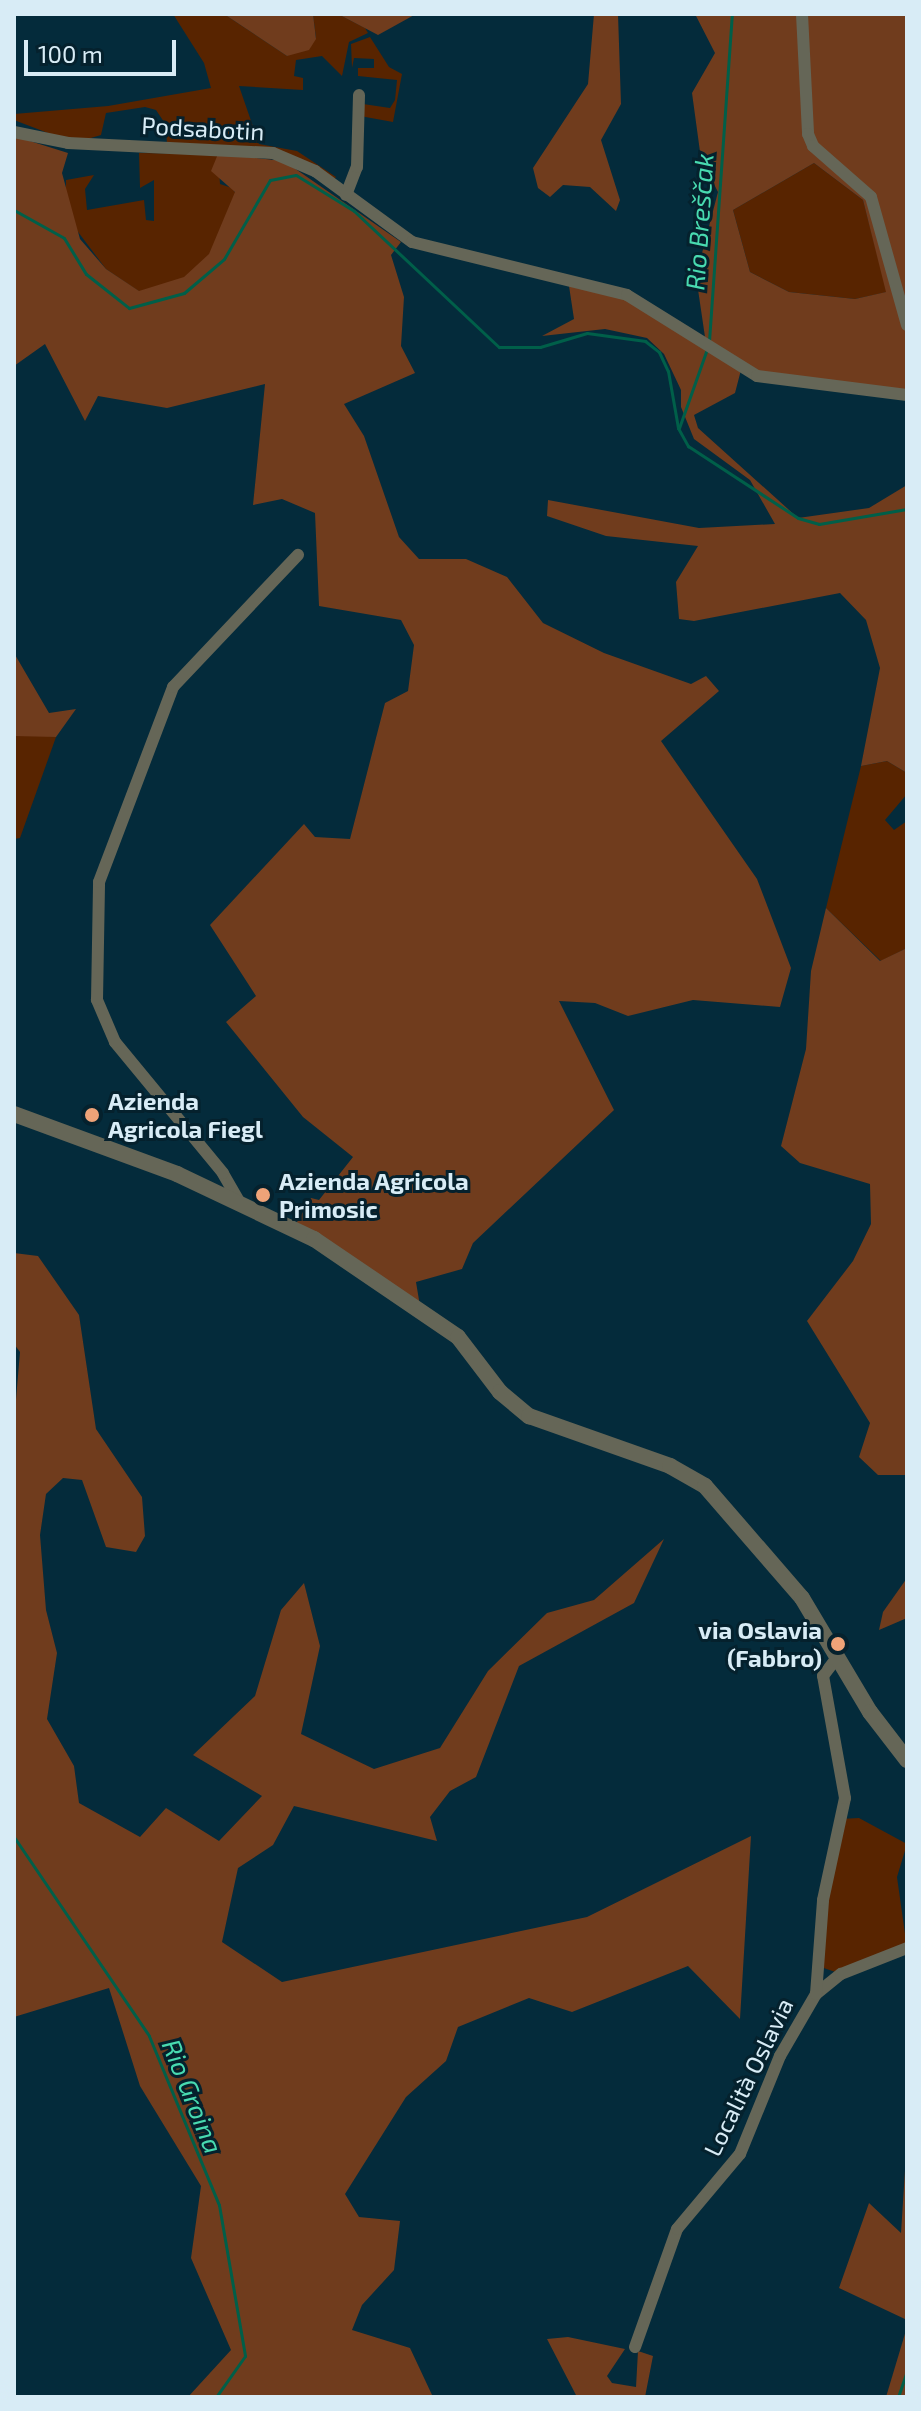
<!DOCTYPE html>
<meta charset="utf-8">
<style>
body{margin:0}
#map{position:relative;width:921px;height:2411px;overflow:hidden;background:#042b3b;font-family:"Exo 2",sans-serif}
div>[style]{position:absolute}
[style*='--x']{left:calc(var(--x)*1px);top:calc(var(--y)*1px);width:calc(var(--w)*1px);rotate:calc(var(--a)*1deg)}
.green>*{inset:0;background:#582400}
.forest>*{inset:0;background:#703c1d}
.stream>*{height:3px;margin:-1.5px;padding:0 1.5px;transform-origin:1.5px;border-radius:1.5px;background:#005f49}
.minor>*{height:12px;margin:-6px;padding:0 6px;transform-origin:6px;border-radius:6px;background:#656657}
.tertiary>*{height:16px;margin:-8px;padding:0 8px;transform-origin:8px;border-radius:8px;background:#656657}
.dots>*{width:22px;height:22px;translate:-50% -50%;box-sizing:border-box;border:4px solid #05212d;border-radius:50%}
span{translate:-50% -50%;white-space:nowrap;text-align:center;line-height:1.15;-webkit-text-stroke:6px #05212d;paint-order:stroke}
.street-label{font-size:24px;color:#d8ecf6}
.poi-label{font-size:24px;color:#d8ecf6;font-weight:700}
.left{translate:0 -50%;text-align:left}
.right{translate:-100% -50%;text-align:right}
.water-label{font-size:26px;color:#48dab0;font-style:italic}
.frame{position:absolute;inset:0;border:16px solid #d8ecf6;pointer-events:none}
.scale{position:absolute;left:24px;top:40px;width:152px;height:36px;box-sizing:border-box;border:4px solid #d8ecf6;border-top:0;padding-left:10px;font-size:24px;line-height:28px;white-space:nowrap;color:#d8ecf6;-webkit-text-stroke:6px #05212d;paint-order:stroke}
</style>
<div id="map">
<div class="green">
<div style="clip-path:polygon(173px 14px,224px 14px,287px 56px,316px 38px,313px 14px,338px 14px,365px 28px,368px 33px,349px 42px,342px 76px,322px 56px,296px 60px,294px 76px,303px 78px,303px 90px,239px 86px,259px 144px,297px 151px,336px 177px,332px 182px,306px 163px,167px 146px,166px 125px,156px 110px,145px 107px,106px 113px,101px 135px,74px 143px,14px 120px,14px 114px,108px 106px,211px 88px,204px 63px)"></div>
<div style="clip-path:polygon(370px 37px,389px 67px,402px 74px,393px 122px,360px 116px,363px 104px,390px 108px,395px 100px,397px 80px,358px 76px,358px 68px,374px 68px,374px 59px,354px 58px,352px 68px,351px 44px)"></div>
<div style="clip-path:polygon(139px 153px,218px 154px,220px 184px,232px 188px,243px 204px,200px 274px,140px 292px,106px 269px,66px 216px,66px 180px,94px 175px,85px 189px,87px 210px,144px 200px,146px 220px,154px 221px,154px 180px,140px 188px)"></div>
<div style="clip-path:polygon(814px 163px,863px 200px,887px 292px,855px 299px,789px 292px,750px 272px,733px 210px)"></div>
<div style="clip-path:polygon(31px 734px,56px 737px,20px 838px,14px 839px,14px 736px)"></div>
<div style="clip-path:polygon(887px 761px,907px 773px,907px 794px,885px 820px,894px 830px,907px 821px,907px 948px,881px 961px,826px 908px,861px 766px)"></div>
<div style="clip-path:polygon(859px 1818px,907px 1844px,897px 1877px,907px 1948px,841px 1974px,818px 1966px,840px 1819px)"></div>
</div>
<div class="forest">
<div style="clip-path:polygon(224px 14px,313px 14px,316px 39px,309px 50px,287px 56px)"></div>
<div style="clip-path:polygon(338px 14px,416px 14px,378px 35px)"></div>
<div style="clip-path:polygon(594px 14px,618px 14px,621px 104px,601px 140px,620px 200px,616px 211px,590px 187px,563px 185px,550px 197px,538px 188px,533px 168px,588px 84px)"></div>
<div style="clip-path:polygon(evenodd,695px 14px,907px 14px,907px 395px,757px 376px,705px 337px,696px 276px,718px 192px,701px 159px,692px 93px,715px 53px,695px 14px,814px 163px,863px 200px,886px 292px,855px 299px,789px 292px,750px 272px,733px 210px,814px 163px)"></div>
<div style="clip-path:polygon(14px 136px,68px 153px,62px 173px,80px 239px,106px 269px,139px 291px,184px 277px,209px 254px,235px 192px,211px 171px,218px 154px,284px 161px,401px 242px,391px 255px,404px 297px,401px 346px,415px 373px,344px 404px,364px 436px,399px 537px,419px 559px,466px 559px,507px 577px,543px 623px,604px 653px,691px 684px,706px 676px,719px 691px,661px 741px,757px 879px,791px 968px,780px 1007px,693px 1000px,628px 1016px,595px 1003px,559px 1001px,614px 1110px,473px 1243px,462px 1269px,416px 1282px,420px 1306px,293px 1229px,311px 1198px,319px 1200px,353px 1157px,303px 1117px,226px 1022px,256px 996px,210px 925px,304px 824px,315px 837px,350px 839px,385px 703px,408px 691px,414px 645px,401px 620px,319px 606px,315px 513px,282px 499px,253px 505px,265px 384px,167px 408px,98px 396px,85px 421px,45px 344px,14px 366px)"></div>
<div style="clip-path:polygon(569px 286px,640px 303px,741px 370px,735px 393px,694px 415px,698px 428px,798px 518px,869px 508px,907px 485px,907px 773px,887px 761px,861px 766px,880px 668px,866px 620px,840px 593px,694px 621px,679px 619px,676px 582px,698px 546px,606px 536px,547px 516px,548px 500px,699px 528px,775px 524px,750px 480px,694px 439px,681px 407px,681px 390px,664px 354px,647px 338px,605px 329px,542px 336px,574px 319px)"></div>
<div style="clip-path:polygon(14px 653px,49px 713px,76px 709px,56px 737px,14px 736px)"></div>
<div style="clip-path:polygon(826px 908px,880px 961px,907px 948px,907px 1475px,878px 1475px,859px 1457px,870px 1423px,807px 1321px,853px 1261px,871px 1224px,870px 1184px,800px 1163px,781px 1146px,806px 1049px,811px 971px)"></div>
<div style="clip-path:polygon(14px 1253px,38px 1256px,79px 1315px,96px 1429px,142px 1497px,145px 1536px,136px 1552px,106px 1547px,82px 1480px,63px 1478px,46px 1494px,40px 1535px,46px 1610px,57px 1653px,47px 1719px,74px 1766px,79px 1803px,140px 1837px,166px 1808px,219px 1841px,262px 1796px,193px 1755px,255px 1696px,281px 1610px,304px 1583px,320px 1646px,301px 1734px,374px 1769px,440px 1748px,488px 1671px,547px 1613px,594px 1600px,664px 1539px,634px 1603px,519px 1666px,476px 1777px,450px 1791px,430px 1817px,437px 1841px,294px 1806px,273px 1845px,238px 1868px,222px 1942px,282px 1982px,587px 1917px,751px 1836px,740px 2019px,688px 1966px,572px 2012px,529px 1998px,458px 2027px,446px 2061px,406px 2097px,345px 2194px,359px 2217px,400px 2221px,394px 2270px,362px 2305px,352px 2330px,410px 2348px,433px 2397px,188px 2397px,231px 2350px,191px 2258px,201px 2186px,140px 2086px,109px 1988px,14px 2017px,14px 1423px,20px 1352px,14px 1344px)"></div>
<div style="clip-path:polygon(907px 1578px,907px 1618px,879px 1630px,883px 1612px)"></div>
<div style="clip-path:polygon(907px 2139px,907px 2320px,839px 2288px,869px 2203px,901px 2233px)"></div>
<div style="clip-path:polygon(907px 2327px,907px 2397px,886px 2397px)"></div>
<div style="clip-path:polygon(568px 2337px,625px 2349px,607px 2376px,612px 2383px,636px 2387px,638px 2351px,653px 2356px,645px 2397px,577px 2397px,547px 2339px)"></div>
</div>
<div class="stream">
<div style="--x:14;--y:210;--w:57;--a:29.2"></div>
<div style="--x:64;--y:238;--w:42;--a:58.6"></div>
<div style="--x:86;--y:274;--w:55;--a:38.3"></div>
<div style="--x:129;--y:308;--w:57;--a:-15.3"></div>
<div style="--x:184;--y:293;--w:52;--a:-40.4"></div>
<div style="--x:224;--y:259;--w:91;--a:-59.8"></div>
<div style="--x:270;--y:180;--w:26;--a:-11"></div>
<div style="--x:296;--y:175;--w:68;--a:31.8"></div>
<div style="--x:354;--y:211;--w:199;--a:43.2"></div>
<div style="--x:499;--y:347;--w:41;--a:0"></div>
<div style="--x:540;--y:347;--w:49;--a:-16.6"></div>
<div style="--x:587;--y:333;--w:59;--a:7.9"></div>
<div style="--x:645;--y:341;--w:18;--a:38"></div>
<div style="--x:659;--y:352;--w:21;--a:65"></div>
<div style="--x:668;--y:371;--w:58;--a:80"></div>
<div style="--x:678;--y:428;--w:21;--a:61"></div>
<div style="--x:688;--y:446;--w:131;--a:33.2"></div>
<div style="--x:798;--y:518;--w:22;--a:16"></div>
<div style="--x:819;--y:524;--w:89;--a:-9.7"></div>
<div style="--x:709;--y:341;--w:328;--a:-86"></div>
<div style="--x:679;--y:428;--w:84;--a:-70.5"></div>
<div style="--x:14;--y:1837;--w:240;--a:55.8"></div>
<div style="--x:149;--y:2036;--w:183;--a:67.5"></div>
<div style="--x:219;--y:2205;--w:153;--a:80.2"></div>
<div style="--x:245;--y:2356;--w:50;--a:125.3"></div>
<div style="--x:898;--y:2397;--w:28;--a:-71"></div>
</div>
<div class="minor">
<div style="--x:802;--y:14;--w:120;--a:87.1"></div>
<div style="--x:808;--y:134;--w:13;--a:67"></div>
<div style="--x:813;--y:146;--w:77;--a:41.3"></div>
<div style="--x:871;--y:197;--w:133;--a:74.3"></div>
<div style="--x:14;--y:132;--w:55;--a:11.5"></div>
<div style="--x:68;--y:143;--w:205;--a:2.8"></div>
<div style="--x:273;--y:153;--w:46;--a:23.2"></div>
<div style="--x:315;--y:171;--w:120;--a:36.2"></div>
<div style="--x:412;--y:242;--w:221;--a:13.8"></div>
<div style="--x:627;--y:295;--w:153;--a:31.9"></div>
<div style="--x:757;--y:376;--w:151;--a:7.2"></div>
<div style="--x:346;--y:195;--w:30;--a:-69"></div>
<div style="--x:357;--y:167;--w:72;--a:-88.4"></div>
<div style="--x:240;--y:1203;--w:34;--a:-120"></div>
<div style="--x:223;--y:1173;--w:170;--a:-129.5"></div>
<div style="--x:115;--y:1042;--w:46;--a:-113.2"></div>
<div style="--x:97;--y:1000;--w:118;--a:-89"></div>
<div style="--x:99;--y:882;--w:209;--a:-69.2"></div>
<div style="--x:173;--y:687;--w:182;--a:-46.6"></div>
<div style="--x:816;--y:1994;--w:32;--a:-39"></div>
<div style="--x:841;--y:1974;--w:71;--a:-21.5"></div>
<div style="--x:635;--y:2347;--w:125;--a:-70.4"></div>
<div style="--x:677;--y:2229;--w:98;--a:-50"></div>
<div style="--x:740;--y:2154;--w:106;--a:-67.8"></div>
<div style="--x:780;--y:2056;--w:72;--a:-59.9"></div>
<div style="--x:816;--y:1994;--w:94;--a:-85.7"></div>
<div style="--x:823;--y:1900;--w:104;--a:-77.8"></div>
<div style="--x:845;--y:1798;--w:124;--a:-100.2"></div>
<div style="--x:823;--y:1676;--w:25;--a:-53"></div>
</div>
<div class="tertiary">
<div style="--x:14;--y:1114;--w:174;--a:20.2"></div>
<div style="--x:177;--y:1174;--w:152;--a:25.4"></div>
<div style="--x:314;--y:1239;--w:174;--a:34.2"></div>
<div style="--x:458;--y:1337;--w:69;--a:52.6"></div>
<div style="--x:500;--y:1392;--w:38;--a:40"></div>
<div style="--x:529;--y:1416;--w:150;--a:19.5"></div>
<div style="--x:670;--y:1466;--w:40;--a:29.7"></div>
<div style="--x:705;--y:1486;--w:148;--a:49.1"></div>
<div style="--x:802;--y:1598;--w:133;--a:59.2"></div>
<div style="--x:870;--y:1712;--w:61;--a:52.4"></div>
</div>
<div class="dots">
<div style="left:92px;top:1115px;background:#efa378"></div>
<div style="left:263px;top:1195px;background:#efa378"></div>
<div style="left:838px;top:1644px;background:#efa378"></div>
</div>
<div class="street-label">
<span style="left:203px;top:128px;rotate:3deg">Podsabotin</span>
<span style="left:748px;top:2077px;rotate:-64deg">Località Oslavia</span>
</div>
<div class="poi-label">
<span class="left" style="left:108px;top:1115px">Azienda<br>Agricola Fiegl</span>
<span class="left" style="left:279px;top:1195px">Azienda Agricola<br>Primosic</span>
<span class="right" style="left:822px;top:1644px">via Oslavia<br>(Fabbro)</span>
</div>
<div class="water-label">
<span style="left:699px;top:222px;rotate:-86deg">Rio Breščak</span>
<span style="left:193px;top:2096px;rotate:68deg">Rio Groina</span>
</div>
<div class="frame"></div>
<div class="scale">100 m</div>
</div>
